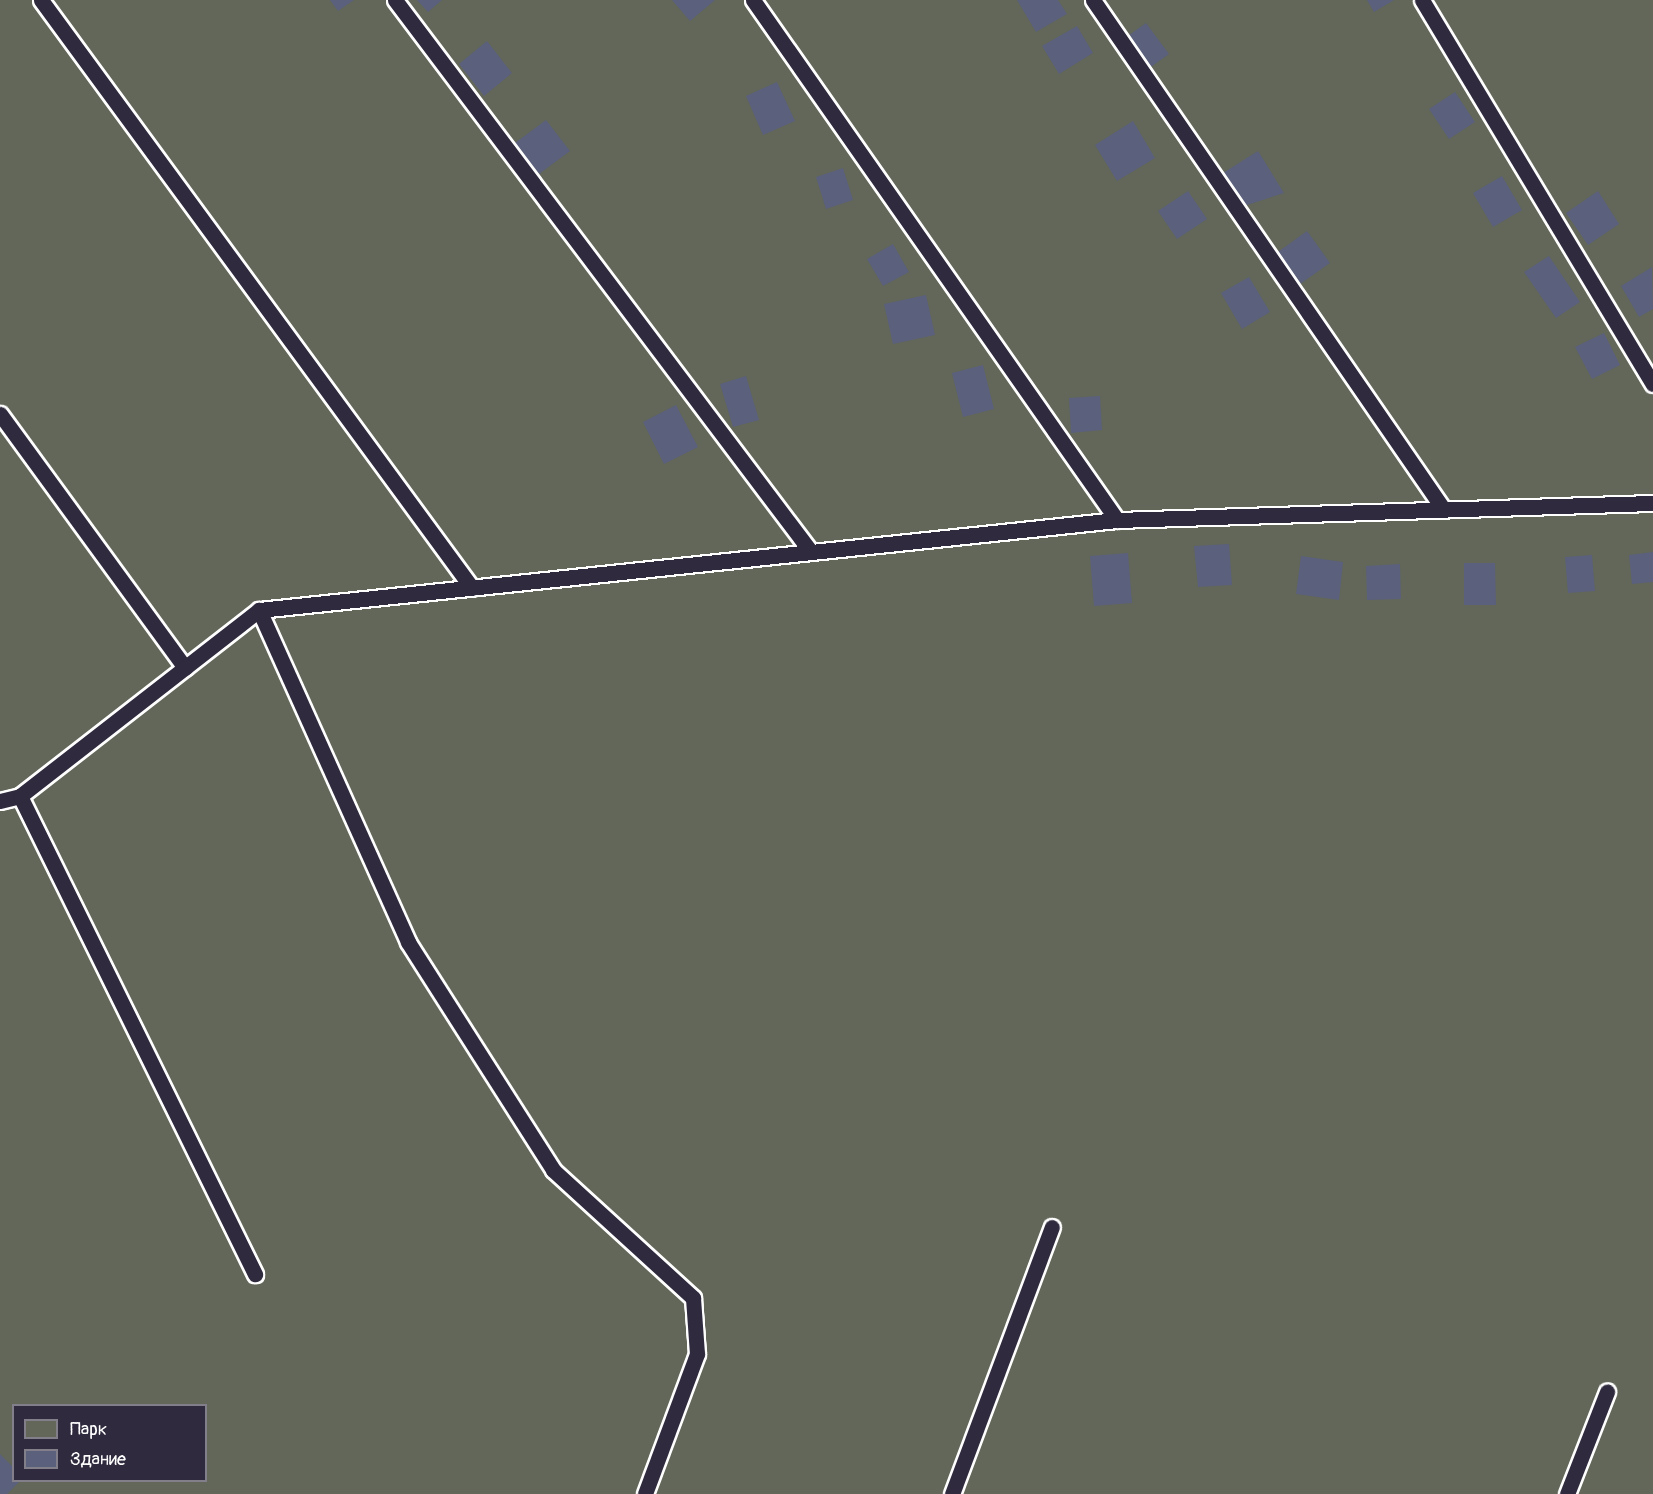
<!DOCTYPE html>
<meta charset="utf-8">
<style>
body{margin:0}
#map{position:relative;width:1653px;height:1494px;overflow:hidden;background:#2f2a3d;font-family:Pangolin,sans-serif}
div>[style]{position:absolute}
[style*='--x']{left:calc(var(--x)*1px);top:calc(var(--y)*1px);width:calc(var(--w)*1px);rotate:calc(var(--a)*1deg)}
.green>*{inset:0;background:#626759}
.building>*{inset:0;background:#5b607c}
.roads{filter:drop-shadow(2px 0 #fff) drop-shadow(-2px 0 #fff) drop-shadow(0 2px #fff) drop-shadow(0 -2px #fff)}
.lane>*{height:15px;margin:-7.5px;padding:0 7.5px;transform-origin:7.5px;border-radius:7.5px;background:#2f2a3d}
span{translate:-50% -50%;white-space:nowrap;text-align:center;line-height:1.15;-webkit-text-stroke:4.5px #2f2a3d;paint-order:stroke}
.legend{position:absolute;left:12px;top:1404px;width:195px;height:78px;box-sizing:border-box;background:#2f2a3d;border:2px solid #827f8b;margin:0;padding:8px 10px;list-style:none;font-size:18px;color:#fff}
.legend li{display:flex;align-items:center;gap:12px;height:30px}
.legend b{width:30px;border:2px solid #827f8b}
</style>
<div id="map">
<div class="green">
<div style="clip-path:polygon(evenodd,0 0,1653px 0,1653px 1494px,0 1494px,0 0,14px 1406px,206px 1406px,206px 1480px,14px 1480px,14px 1406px)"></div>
</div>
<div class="building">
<div style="clip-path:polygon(330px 0,354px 0,338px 11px)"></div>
<div style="clip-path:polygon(417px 0,442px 0,428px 12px)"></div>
<div style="clip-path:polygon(672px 0,715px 0,690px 21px)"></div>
<div style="clip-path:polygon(1017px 0,1058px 0,1067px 14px,1036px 32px)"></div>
<div style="clip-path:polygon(1367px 0,1394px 0,1374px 12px)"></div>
<div style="clip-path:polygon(1146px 23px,1169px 54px,1148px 69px,1125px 38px)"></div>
<div style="clip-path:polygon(1077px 26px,1093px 53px,1059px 74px,1042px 46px)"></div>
<div style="clip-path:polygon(487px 41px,512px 73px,484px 96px,459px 64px)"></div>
<div style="clip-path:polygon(777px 82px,795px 121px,763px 135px,746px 96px)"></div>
<div style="clip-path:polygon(1455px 92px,1475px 122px,1449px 139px,1429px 109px)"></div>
<div style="clip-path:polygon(546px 120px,570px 151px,539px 174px,515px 143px)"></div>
<div style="clip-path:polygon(1133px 121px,1155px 158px,1117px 181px,1095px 145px)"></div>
<div style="clip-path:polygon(1258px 151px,1284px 193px,1244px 206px,1223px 173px)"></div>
<div style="clip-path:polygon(843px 168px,853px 200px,826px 209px,816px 177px)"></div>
<div style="clip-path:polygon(1502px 176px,1522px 210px,1493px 227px,1473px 193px)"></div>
<div style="clip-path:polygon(1188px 191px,1207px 219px,1177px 239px,1158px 211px)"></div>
<div style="clip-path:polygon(1598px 191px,1619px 224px,1588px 245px,1566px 213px)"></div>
<div style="clip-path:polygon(1307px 231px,1330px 263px,1300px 284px,1278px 252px)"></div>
<div style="clip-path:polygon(893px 244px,909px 272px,883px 286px,867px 259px)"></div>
<div style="clip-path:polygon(1549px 256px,1580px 302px,1556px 318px,1524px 272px)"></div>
<div style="clip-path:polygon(1652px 267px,1653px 309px,1639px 317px,1621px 286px)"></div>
<div style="clip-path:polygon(1249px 277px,1270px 312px,1242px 329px,1221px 293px)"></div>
<div style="clip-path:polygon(926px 295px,935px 335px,893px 344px,884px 304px)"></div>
<div style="clip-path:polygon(1604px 333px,1620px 365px,1592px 379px,1575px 347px)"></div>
<div style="clip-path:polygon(983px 365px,994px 409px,963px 417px,952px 373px)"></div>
<div style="clip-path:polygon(746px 376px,759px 420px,733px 427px,720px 384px)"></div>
<div style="clip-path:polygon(1100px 396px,1102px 430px,1071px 433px,1069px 398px)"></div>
<div style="clip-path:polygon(676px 405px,698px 447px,664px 464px,643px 422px)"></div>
<div style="clip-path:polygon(1229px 544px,1232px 585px,1198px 587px,1194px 546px)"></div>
<div style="clip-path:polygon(1653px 552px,1653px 582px,1632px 584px,1629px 555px)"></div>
<div style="clip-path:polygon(1128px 553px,1132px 603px,1094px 606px,1090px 556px)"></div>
<div style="clip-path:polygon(1592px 555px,1595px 591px,1568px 593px,1565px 557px)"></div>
<div style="clip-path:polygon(1301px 556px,1343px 562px,1339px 600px,1296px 594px)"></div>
<div style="clip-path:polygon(1464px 563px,1495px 563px,1496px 605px,1464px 605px)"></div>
<div style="clip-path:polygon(1400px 564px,1401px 599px,1367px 600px,1366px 566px)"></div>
<div style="clip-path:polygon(0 1454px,14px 1468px,14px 1480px,21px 1480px,7px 1494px,0 1494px)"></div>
</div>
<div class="roads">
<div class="lane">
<div style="--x:41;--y:0;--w:729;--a:53.76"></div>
<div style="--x:395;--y:0;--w:691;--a:53"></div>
<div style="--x:753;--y:0;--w:635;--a:55.01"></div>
<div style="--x:1093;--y:0;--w:619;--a:55.46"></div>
<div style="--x:1422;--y:0;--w:448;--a:59"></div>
<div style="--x:0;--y:414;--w:314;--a:53.9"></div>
<div style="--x:259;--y:610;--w:364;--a:65.8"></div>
<div style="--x:408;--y:942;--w:270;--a:57.5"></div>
<div style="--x:553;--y:1170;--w:190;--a:42.4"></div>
<div style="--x:693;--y:1298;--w:56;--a:85.9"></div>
<div style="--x:697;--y:1354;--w:149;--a:110.4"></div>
<div style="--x:20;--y:796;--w:533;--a:63.82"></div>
<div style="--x:0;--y:801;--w:21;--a:-14"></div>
<div style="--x:20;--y:796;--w:303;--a:-37.9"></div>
<div style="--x:259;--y:610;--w:863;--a:-5.99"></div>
<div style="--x:1117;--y:520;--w:536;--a:-1.82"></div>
<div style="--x:952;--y:1494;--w:285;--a:-69.5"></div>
<div style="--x:1567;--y:1494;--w:110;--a:-68.6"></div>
</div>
</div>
<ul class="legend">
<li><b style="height:16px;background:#626759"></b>Парк</li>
<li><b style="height:16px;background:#5b607c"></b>Здание</li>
</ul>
</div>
